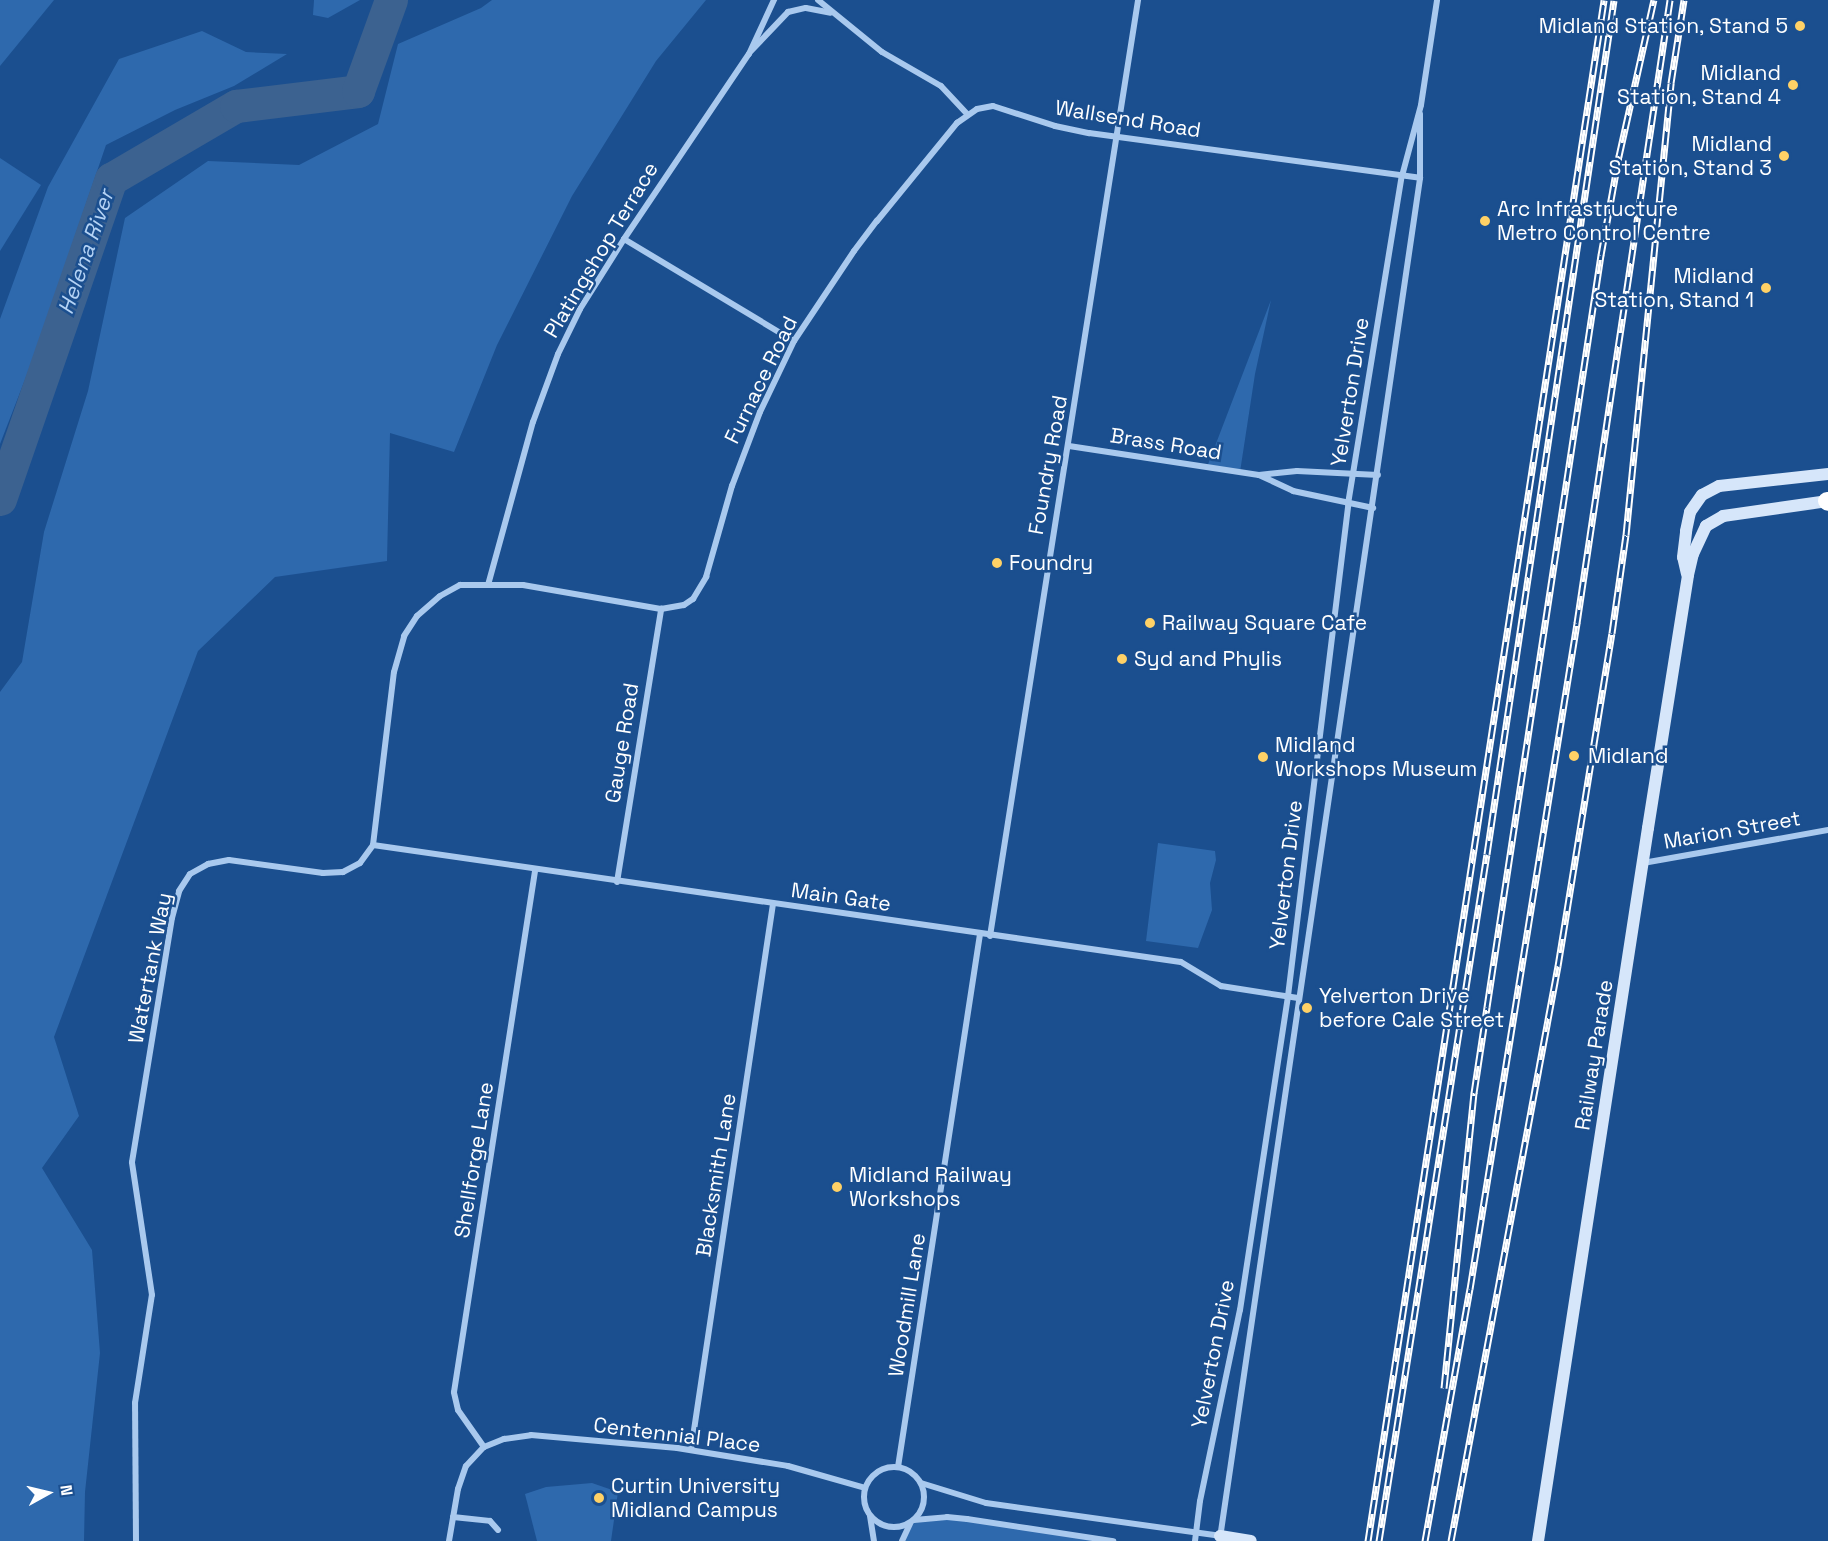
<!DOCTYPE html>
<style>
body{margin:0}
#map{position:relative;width:1828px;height:1541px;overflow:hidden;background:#1b4f8f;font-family:"Space Grotesk",sans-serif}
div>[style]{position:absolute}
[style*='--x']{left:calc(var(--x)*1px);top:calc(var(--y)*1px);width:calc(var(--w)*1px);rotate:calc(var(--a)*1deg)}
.green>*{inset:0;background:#2e69ad}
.river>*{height:33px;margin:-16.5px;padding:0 16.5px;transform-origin:16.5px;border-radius:16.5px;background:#3c6290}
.street>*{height:6px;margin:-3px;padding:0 3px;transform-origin:3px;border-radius:3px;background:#a9c9ee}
.street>.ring{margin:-3px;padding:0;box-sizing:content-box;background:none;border:6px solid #a9c9ee;border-radius:50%}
.secondary>*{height:12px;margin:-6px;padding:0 6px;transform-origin:6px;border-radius:6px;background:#d6e6fa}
.highway>*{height:18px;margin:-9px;padding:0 9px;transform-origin:9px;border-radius:9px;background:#fff}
.rail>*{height:7px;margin-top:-3.5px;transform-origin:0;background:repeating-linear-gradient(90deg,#1b4f8f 0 14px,#fff 0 28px);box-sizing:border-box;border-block:2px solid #fff}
.dots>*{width:16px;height:16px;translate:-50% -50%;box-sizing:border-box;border:3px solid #1b4f8f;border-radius:50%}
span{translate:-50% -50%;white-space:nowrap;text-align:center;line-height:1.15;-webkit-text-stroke:5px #1b4f8f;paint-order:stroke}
.poi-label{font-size:21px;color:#fff}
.right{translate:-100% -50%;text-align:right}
.left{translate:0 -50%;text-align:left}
.street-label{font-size:21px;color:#fff}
.water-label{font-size:22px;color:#b5d3f5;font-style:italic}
.north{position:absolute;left:18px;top:1463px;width:60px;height:60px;-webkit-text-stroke:4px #1b4f8f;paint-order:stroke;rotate:82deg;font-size:16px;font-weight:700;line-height:24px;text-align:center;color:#fff}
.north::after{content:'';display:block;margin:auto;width:21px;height:27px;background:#fff;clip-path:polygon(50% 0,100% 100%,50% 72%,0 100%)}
</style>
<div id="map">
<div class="green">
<div style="clip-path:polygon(0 0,54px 0,0 66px)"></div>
<div style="clip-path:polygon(314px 0,360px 0,328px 18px,313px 15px)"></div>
<div style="clip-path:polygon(492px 0,706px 0,656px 61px,572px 196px,497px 345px,454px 452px,390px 433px,387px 561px,275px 577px,198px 651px,54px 1037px,79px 1116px,42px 1168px,92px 1250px,100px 1353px,85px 1492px,84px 1541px,0 1541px,0 692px,22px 662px,44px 532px,88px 391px,125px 218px,208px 161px,299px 165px,378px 124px,398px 44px,481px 8px)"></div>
<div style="clip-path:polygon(202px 31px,246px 52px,287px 54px,234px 86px,175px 110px,106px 145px,33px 359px,0 444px,0 319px,48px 187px,119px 59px)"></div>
<div style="clip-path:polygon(0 158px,41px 185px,0 251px)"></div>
<div style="clip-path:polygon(1271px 300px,1255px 374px,1240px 472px,1207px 467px)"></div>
<div style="clip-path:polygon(1158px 843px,1215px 851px,1216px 860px,1210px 883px,1212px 910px,1198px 948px,1146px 941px)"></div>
<div style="clip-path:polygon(592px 1483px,618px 1492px,611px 1541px,537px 1541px,525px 1494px,546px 1487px)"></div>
<div style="clip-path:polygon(947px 1517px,1113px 1541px,902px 1541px,914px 1520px)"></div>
</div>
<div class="river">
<div style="--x:0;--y:499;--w:339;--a:-70.9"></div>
<div style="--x:111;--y:179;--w:145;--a:-30.3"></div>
<div style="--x:236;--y:106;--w:123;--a:-7"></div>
<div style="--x:358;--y:91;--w:97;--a:-70.1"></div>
</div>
<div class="street">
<div style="--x:818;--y:0;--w:82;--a:39.1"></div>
<div style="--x:882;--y:52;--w:68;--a:30"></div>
<div style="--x:941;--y:86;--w:38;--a:47"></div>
<div style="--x:751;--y:51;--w:54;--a:-46.5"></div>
<div style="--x:788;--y:12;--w:18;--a:-13"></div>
<div style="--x:806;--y:8;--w:25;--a:11"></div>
<div style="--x:624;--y:239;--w:198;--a:31"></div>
<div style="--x:1069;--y:446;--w:192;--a:8.7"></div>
<div style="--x:1259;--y:475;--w:38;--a:-6"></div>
<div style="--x:1297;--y:471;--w:81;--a:2.8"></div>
<div style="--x:1259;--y:475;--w:38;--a:25"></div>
<div style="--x:1293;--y:491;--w:82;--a:12"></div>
<div style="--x:488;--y:585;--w:169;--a:-74.6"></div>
<div style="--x:533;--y:422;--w:72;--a:-69.8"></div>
<div style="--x:558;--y:354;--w:50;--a:-63.9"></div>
<div style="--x:580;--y:309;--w:83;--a:-57.8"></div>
<div style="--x:624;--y:239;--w:223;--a:-56"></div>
<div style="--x:749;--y:54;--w:60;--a:-65.2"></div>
<div style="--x:373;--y:845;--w:816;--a:8.24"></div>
<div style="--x:1181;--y:962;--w:47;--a:31"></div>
<div style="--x:1221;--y:986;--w:78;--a:8.9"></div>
<div style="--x:1643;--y:863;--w:188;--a:-10.1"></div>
<div style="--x:617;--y:882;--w:277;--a:-80.8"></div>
<div style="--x:990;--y:936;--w:948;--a:-81.01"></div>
<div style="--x:484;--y:1447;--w:45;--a:-125.1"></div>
<div style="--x:458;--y:1410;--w:18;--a:-103"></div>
<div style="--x:454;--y:1392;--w:527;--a:-81.16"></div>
<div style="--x:691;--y:1450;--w:552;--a:-81.46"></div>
<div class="ring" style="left:864px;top:1467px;width:54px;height:54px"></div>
<div style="--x:898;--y:1467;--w:539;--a:-81.25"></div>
<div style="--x:921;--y:1483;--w:68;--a:17.1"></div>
<div style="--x:986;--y:1503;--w:236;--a:8"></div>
<div style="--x:870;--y:1516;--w:25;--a:81"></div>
<div style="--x:453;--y:1517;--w:37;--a:6"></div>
<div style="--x:490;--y:1521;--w:12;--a:48"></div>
<div style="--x:914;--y:1520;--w:33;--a:-5"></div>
<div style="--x:947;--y:1517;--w:20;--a:6"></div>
<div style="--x:967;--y:1519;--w:148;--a:8.6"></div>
<div style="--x:1220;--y:1538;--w:1375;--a:-81.63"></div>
<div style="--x:1420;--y:178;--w:64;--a:-90"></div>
<div style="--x:136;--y:1541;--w:138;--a:-90.4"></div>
<div style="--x:135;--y:1403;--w:109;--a:-81.1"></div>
<div style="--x:152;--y:1295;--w:134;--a:-98.6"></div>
<div style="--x:132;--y:1162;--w:247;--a:-80.7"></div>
<div style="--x:172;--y:918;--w:28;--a:-75"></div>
<div style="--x:179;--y:891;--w:20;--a:-57"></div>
<div style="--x:190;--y:874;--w:21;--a:-29"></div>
<div style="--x:208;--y:864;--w:21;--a:-11"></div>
<div style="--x:229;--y:860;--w:95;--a:7.9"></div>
<div style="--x:323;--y:873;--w:20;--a:-3"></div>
<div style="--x:343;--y:872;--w:19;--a:-28"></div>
<div style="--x:360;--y:863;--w:22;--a:-54"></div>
<div style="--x:373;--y:845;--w:174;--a:-83.1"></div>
<div style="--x:394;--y:672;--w:37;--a:-74"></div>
<div style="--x:404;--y:636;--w:24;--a:-57"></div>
<div style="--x:417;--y:616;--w:30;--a:-41"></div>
<div style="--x:440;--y:596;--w:23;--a:-29"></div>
<div style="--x:460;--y:585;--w:63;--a:0"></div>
<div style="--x:523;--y:585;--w:140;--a:9.9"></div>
<div style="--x:661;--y:609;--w:23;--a:-10"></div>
<div style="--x:684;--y:605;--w:11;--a:-34"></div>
<div style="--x:693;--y:599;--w:26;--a:-59"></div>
<div style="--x:706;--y:577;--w:95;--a:-74.1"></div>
<div style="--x:732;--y:486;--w:79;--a:-69.3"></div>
<div style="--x:760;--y:412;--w:79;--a:-64.4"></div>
<div style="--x:794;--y:341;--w:108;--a:-56.3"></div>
<div style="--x:854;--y:251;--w:38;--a:-53"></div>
<div style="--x:877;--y:221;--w:127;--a:-50.8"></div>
<div style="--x:957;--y:123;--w:24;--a:-35"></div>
<div style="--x:977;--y:109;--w:16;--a:-11"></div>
<div style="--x:993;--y:106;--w:65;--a:17.9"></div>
<div style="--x:1055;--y:126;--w:35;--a:12"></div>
<div style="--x:1089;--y:133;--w:334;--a:7.7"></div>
<div style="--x:449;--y:1541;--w:53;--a:-80.2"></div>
<div style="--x:458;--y:1489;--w:24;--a:-71"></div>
<div style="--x:466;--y:1466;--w:26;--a:-47"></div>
<div style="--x:484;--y:1447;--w:22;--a:-22"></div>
<div style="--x:504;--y:1439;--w:27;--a:-8"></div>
<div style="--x:531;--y:1435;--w:147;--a:5.1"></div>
<div style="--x:677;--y:1448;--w:112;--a:9.2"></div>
<div style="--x:788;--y:1466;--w:80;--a:15.9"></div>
<div style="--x:902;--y:1541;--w:19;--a:-65"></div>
<div style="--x:1195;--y:1541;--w:40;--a:-82.9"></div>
<div style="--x:1200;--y:1501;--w:195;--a:-78.2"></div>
<div style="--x:1240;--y:1310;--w:318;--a:-81.3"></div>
<div style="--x:1288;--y:996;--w:496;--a:-83"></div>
<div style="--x:1348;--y:504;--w:332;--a:-80.7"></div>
<div style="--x:1402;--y:176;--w:73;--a:-75"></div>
<div style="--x:1421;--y:105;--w:106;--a:-81.3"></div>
</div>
<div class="secondary">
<div style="--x:1687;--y:574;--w:17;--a:-103"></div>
<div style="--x:1683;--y:557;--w:26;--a:-83"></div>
<div style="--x:1686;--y:531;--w:19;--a:-78"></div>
<div style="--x:1690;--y:512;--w:21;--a:-55"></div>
<div style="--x:1702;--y:495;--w:19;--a:-28"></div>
<div style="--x:1719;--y:486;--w:110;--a:-6.3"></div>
<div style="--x:1220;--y:1536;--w:31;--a:9"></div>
<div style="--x:1538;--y:1541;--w:721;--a:-81.23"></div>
<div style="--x:1648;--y:828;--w:256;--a:-81"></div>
<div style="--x:1688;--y:575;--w:22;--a:-77"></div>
<div style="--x:1693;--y:554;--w:31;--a:-65"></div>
<div style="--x:1706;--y:526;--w:20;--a:-30"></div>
<div style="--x:1723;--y:516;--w:106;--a:-8.1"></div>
</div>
<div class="highway">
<div style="--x:1827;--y:501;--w:1;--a:45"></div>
</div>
<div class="rail">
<div style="--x:1444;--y:1388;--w:297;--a:-84.2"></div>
<div style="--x:1474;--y:1093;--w:87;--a:-81.4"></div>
<div style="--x:1487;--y:1007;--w:761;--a:-81.38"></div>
<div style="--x:1601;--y:255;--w:101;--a:-79.7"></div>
<div style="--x:1619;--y:156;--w:160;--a:-77.4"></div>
<div style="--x:1368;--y:1541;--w:1559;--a:-81.29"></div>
<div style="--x:1379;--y:1541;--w:695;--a:-81.07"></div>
<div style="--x:1487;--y:854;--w:863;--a:-81.54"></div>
<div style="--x:1425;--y:1541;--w:256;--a:-79.9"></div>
<div style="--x:1470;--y:1289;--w:675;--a:-80.87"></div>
<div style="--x:1577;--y:623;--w:630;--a:-81.51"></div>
<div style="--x:1451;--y:1541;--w:585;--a:-79.46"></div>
<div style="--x:1558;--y:966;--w:337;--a:-80.8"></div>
<div style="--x:1612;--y:633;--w:99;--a:-81.9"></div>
<div style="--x:1626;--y:535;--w:454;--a:-84.3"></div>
<div style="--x:1671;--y:83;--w:84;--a:-81.1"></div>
</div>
<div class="dots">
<div style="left:1800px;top:26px;background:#ffd166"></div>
<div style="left:1793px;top:85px;background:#ffd166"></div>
<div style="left:1784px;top:156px;background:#ffd166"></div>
<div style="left:1485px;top:221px;background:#ffd166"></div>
<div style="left:1766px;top:288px;background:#ffd166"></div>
<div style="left:997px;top:563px;background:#ffd166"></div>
<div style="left:1150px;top:623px;background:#ffd166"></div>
<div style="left:1122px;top:659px;background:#ffd166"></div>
<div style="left:1574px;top:756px;background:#ffd166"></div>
<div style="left:1263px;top:757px;background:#ffd166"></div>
<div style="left:1307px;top:1008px;background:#ffd166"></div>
<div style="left:837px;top:1187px;background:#ffd166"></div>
<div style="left:599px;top:1498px;background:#ffd166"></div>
</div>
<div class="poi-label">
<span class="right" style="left:1788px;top:26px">Midland Station, Stand 5</span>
<span class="right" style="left:1781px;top:85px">Midland<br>Station, Stand 4</span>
<span class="right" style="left:1772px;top:156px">Midland<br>Station, Stand 3</span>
<span class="left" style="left:1497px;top:221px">Arc Infrastructure<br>Metro Control Centre</span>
<span class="right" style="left:1754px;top:288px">Midland<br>Station, Stand 1</span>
<span class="left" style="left:1009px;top:563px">Foundry</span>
<span class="left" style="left:1162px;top:623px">Railway Square Cafe</span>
<span class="left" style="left:1134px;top:659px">Syd and Phylis</span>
<span class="left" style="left:1275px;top:757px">Midland<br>Workshops Museum</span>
<span class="left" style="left:1588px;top:756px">Midland</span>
<span class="left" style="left:1319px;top:1008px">Yelverton Drive<br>before Cale Street</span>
<span class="left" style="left:849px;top:1187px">Midland Railway<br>Workshops</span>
<span class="left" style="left:611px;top:1498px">Curtin University<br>Midland Campus</span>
</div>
<div class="street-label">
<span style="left:1128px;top:119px;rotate:9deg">Wallsend Road</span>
<span style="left:601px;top:250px;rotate:-59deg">Platingshop Terrace</span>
<span style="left:761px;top:380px;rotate:-64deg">Furnace Road</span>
<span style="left:1350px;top:392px;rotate:-81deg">Yelverton Drive</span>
<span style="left:1166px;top:444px;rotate:9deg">Brass Road</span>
<span style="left:1048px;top:465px;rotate:-80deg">Foundry Road</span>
<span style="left:622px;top:743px;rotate:-81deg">Gauge Road</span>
<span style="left:1732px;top:830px;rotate:-10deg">Marion Street</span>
<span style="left:1286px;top:875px;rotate:-83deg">Yelverton Drive</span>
<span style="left:841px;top:897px;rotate:8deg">Main Gate</span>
<span style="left:150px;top:968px;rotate:-79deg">Watertank Way</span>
<span style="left:1594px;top:1055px;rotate:-81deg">Railway Parade</span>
<span style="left:474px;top:1160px;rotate:-81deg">Shellforge Lane</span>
<span style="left:716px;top:1175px;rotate:-81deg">Blacksmith Lane</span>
<span style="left:907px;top:1305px;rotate:-81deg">Woodmill Lane</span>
<span style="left:1213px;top:1354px;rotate:-79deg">Yelverton Drive</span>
<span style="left:677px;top:1435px;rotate:7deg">Centennial Place</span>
</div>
<div class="water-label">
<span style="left:86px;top:252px;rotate:-71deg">Helena River</span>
</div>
<div class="north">N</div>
</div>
